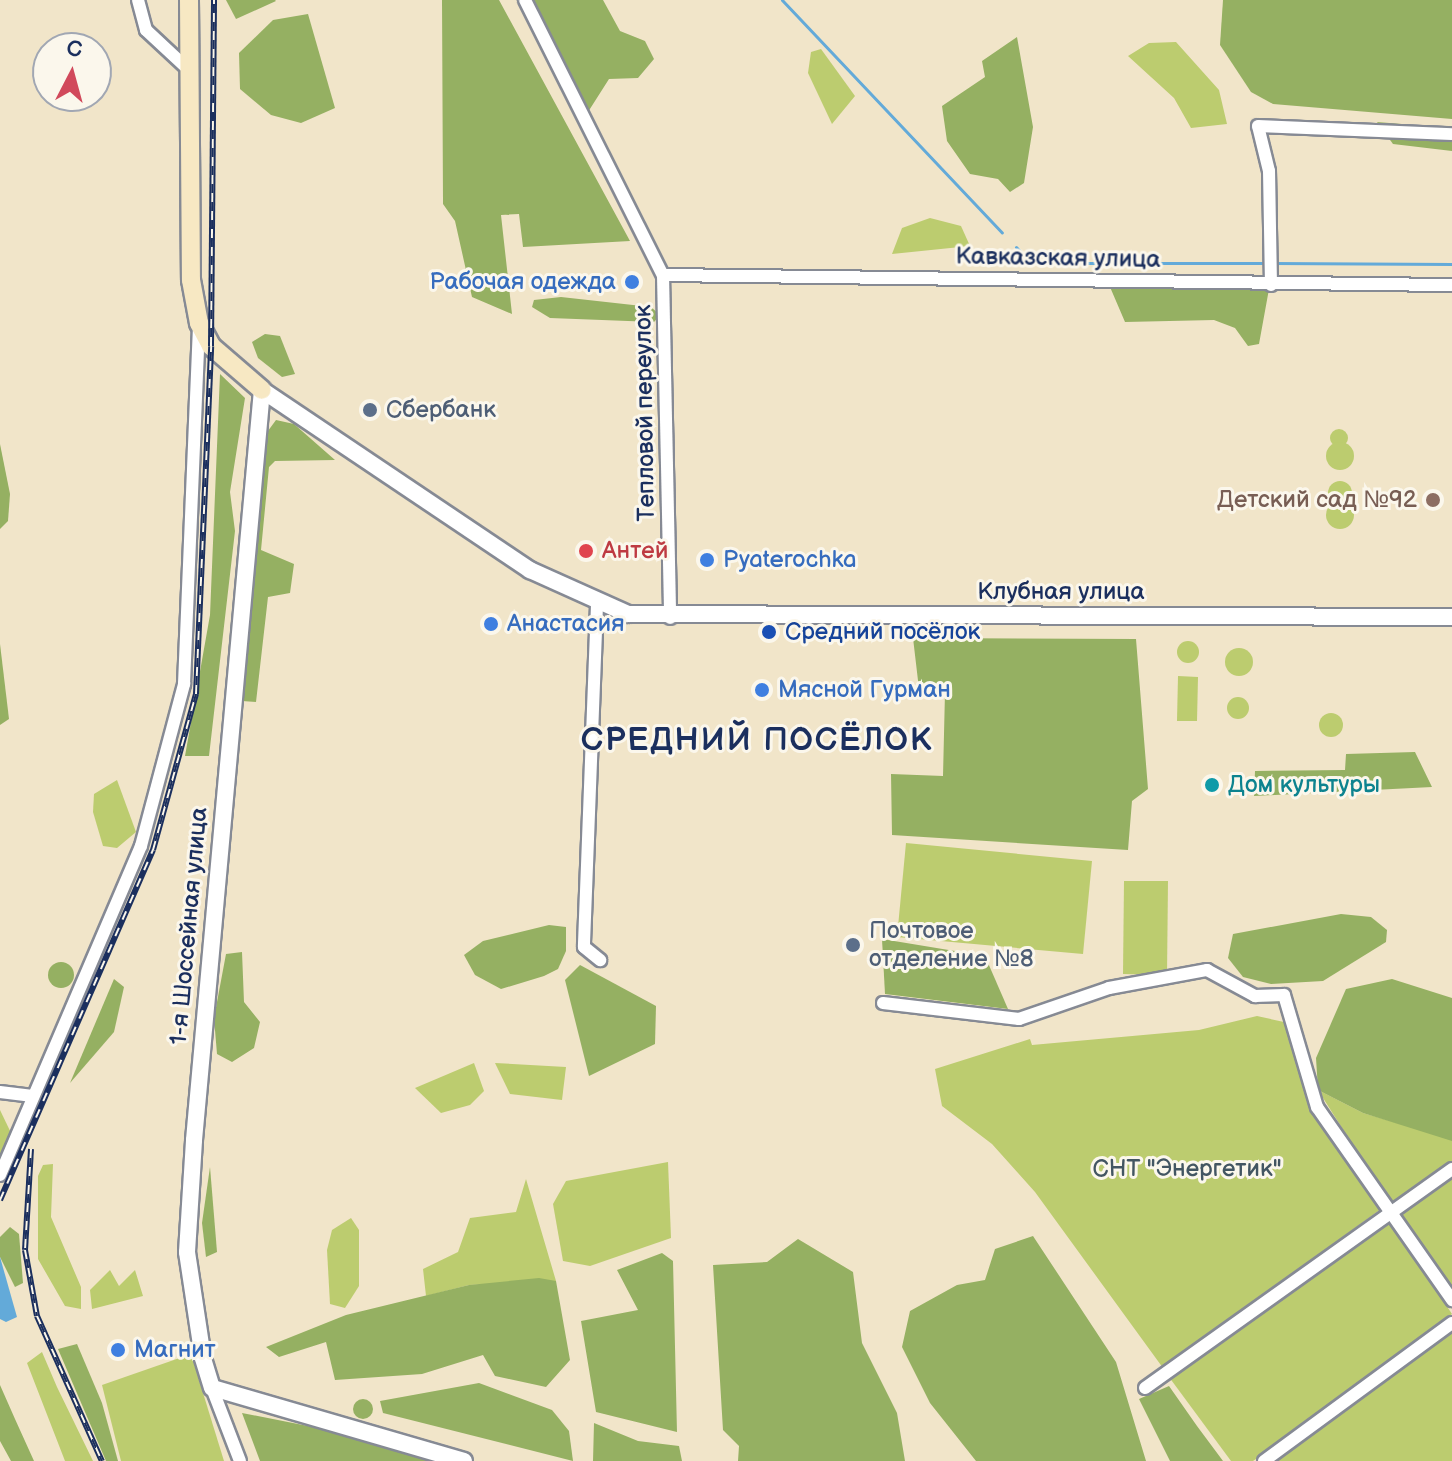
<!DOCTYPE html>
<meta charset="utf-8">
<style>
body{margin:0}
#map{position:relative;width:1452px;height:1461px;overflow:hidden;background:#f1e5c9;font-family:"Balsamiq Sans",sans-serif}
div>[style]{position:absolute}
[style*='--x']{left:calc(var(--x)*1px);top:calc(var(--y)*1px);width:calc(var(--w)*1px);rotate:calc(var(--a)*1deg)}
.green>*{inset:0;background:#bccc6f}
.round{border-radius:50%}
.forest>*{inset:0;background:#95b062}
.water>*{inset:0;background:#63aad9}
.stream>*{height:3px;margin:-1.5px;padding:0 1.5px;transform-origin:1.5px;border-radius:1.5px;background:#63aad9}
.roads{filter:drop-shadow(2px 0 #868a94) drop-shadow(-2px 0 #868a94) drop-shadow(0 2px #868a94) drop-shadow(0 -2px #868a94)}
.minor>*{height:12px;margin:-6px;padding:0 6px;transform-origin:6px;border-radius:6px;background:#fff}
.tertiary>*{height:16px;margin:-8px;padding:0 8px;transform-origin:8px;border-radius:8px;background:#fff}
.secondary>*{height:18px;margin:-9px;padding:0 9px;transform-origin:9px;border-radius:9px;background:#f7e8c3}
.rail>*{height:6px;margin-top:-3px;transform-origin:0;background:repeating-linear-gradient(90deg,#fbf7ec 0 9px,#1b2f5e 0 18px);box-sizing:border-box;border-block:2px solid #1b2f5e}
.dots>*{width:22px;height:22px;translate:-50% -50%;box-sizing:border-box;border:4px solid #fbf7ec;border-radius:50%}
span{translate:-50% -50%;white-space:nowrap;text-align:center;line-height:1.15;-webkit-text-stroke:6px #fbf7ec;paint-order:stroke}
.street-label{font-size:24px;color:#1b2f5e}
.shop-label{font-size:24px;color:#366cbe}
.right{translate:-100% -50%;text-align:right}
.left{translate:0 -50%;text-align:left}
.service-label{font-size:24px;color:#4e5e75}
.education-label{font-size:24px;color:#785e54}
.health-label{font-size:24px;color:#be3a42}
.transit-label{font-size:24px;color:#164399}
.culture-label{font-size:24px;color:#0d838f}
.park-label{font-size:24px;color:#435662}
.district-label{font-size:32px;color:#1b2f5e;font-weight:700;letter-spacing:2px}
.north{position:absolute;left:32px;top:32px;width:80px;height:80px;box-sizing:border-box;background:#fbf7ec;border:2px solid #a1a7b3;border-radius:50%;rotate:6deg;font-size:22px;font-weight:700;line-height:32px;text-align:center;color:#1b2f5e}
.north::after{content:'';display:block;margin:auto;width:28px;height:36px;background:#d1495b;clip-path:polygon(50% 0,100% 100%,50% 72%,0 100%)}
</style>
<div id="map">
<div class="green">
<div style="clip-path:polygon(1176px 42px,1219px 90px,1227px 124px,1191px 128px,1174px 98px,1128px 56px,1149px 43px)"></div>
<div style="clip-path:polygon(821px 49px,855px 96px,832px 124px,808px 73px,811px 52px)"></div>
<div style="clip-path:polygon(930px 218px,961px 226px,970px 246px,892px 254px,902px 228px)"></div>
<div class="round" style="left:1330px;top:429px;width:18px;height:18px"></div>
<div class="round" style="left:1326px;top:442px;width:28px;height:28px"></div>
<div class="round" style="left:1328px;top:481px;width:24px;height:24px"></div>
<div class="round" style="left:1326px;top:501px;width:28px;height:28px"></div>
<div class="round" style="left:1177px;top:641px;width:22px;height:22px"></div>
<div class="round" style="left:1225px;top:648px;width:28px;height:28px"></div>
<div style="clip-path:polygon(1178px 676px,1198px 677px,1197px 721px,1177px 721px)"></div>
<div class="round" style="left:1227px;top:697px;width:22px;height:22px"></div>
<div class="round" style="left:1319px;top:713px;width:24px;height:24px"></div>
<div style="clip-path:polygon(117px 780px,136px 832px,117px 848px,103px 846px,93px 812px,94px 794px)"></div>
<div style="clip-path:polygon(906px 843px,1092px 861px,1083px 954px,897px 937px)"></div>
<div style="clip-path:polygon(1124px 881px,1168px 881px,1167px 975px,1123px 974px)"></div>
<div style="clip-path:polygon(1257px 1016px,1284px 1022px,1310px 1109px,1381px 1209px,1163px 1368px,1035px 1192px,992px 1144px,942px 1106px,935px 1069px,1030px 1039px,1032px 1045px,1199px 1030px)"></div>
<div style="clip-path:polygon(474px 1063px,484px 1091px,470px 1105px,441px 1113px,415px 1088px)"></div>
<div style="clip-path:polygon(495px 1063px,566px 1067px,562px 1100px,510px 1094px)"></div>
<div style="clip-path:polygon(1318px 1090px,1363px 1113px,1452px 1139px,1452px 1165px,1390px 1204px)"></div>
<div style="clip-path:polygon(0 1110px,12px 1135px,0 1158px)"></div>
<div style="clip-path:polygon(668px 1162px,671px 1238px,590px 1266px,563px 1261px,553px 1204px,566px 1181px)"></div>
<div style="clip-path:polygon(53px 1164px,51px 1217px,81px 1287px,81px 1309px,65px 1306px,38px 1259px,38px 1176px,43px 1165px)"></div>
<div style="clip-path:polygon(1452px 1177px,1452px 1295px,1398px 1213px)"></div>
<div style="clip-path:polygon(526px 1179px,556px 1281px,469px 1285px,426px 1296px,423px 1269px,458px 1252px,470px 1218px,516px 1212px)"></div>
<div style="clip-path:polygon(351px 1218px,359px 1230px,359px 1286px,345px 1308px,330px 1304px,327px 1250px,332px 1230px)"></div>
<div style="clip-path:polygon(1388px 1218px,1452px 1314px,1286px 1439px,1253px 1461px,1231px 1461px,1169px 1377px)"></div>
<div style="clip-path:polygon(110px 1270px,119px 1286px,135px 1270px,143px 1296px,92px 1309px,90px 1290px)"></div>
<div style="clip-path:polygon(1452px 1329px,1452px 1461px,1269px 1461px)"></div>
<div style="clip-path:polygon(42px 1352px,57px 1387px,93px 1461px,65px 1461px,27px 1363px)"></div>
<div style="clip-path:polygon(191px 1354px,224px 1461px,121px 1461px,102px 1385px)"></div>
</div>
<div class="forest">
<div style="clip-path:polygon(226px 0,275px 0,276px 1px,236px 19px)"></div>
<div style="clip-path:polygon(442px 0,499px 0,630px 241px,523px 247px,519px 214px,501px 215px,512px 314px,472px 297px,455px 221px,443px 204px)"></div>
<div style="clip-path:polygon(533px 0,603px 0,620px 31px,645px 41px,654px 59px,638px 78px,609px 79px,588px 112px)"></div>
<div style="clip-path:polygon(1223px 0,1452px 0,1452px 119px,1273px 104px,1251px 92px,1220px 45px)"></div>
<div style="clip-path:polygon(308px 14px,335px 108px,301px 123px,271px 115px,240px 89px,239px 53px,273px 20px)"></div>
<div style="clip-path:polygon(1017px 37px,1033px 127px,1024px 183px,1010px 192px,998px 179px,970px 174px,947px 141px,942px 106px,985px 77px,982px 61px)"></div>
<div style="clip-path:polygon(1377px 122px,1452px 128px,1452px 151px,1393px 144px)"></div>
<div style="clip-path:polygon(1221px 285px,1269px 289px,1259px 344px,1248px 346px,1235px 328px,1214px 320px,1125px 322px,1110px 287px)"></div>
<div style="clip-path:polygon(561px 297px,651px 307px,660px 315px,654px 322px,550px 318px,532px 307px,534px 300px)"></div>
<div style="clip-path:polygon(265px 334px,280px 336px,295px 374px,282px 377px,258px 358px,252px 342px)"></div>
<div style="clip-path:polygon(220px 374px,245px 398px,230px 492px,235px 531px,209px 756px,185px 756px,210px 615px)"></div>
<div style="clip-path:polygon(276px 420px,294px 424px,335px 460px,275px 461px,269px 467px,261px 550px,294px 564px,290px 593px,268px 597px,256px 702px,242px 701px,265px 435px)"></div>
<div style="clip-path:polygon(0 444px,10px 494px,8px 521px,0 529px)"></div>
<div style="clip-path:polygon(913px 638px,1136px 639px,1148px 789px,1132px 801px,1128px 850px,892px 835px,891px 774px,943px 776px,945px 692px,919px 689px)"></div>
<div style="clip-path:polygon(0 644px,9px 719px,0 725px)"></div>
<div style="clip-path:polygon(1415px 752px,1432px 787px,1254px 796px,1255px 771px,1345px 770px,1346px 754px)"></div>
<div style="clip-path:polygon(1341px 914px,1371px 917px,1387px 930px,1386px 942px,1323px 981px,1271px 984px,1243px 977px,1228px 958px,1233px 934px)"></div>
<div style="clip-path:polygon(549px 925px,566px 927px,566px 951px,558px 969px,544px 976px,501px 989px,475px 975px,464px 955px,483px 941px)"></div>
<div style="clip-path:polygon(882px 939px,985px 956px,1008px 1009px,885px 994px)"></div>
<div style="clip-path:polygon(242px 952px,244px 1002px,260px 1022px,254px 1048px,232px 1062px,217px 1054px,214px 1018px,226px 954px)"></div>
<div class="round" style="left:48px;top:962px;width:26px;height:26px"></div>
<div style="clip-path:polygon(580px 965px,656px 1006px,655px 1044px,589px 1076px,565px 980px)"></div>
<div style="clip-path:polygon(114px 979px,124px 987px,114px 1032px,70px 1083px)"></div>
<div style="clip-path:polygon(1392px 979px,1452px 998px,1452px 1141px,1363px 1113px,1318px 1090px,1316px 1058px,1346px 989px)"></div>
<div style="clip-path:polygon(210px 1167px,217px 1252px,206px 1257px,202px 1223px)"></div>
<div style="clip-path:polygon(10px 1227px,19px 1234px,23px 1283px,15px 1287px,0 1257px,0 1237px)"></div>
<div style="clip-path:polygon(1033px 1236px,1116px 1362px,1146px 1461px,976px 1461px,930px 1403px,902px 1347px,910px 1311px,957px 1285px,985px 1280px,995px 1249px)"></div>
<div style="clip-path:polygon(798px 1239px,853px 1272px,862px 1343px,897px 1413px,905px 1461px,738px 1461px,739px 1446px,723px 1430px,713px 1265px,767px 1262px)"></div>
<div style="clip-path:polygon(662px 1253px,673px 1261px,677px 1432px,596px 1412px,581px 1321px,638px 1310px,617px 1270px)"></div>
<div style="clip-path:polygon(539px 1278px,556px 1281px,570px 1360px,546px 1387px,495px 1376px,483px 1355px,422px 1374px,335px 1380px,326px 1342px,279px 1357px,266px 1347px,346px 1315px,469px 1285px)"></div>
<div style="clip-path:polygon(77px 1344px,102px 1403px,118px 1461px,106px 1461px,58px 1349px)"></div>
<div style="clip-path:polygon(479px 1383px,552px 1410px,569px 1431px,573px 1461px,383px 1413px,380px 1401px)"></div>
<div style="clip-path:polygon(0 1385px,15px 1419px,34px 1461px,11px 1461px,0 1441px)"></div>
<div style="clip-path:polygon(1169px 1386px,1197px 1426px,1223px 1461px,1170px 1461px,1139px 1399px)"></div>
<div class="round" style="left:353px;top:1399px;width:20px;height:20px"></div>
<div style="clip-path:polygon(242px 1413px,308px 1426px,439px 1461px,260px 1461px)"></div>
<div style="clip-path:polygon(594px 1423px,638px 1441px,679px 1446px,682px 1461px,593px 1461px)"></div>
</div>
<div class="water">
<div style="clip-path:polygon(0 1257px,17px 1317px,6px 1322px,0 1319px)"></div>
</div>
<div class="stream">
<div style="--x:782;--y:0;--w:320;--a:46.6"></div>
<div style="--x:1016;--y:247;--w:22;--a:47"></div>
<div style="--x:1031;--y:263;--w:234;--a:0"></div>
<div style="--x:1272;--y:263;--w:180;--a:0.3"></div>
</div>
<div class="roads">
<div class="minor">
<div style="--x:138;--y:0;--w:31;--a:75"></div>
<div style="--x:146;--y:30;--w:57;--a:42.9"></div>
<div style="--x:525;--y:0;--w:308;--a:63.4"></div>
<div style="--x:663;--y:275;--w:343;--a:88.8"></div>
<div style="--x:663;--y:275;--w:789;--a:0.73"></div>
<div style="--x:1271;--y:285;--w:114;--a:-91"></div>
<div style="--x:1269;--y:171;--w:46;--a:-103.7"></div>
<div style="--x:1258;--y:126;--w:194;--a:2.4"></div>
<div style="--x:597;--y:605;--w:342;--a:92.2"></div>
<div style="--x:584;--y:947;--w:21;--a:39"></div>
<div style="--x:883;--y:1003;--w:137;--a:6.7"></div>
<div style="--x:1019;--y:1019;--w:95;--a:-19"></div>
<div style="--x:1109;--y:988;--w:100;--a:-10.4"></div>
<div style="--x:1207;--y:970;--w:55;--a:28.4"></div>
<div style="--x:1255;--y:996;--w:29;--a:-2"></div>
<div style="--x:1284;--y:995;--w:117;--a:73.6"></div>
<div style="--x:1317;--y:1107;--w:236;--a:55"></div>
<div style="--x:0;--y:1092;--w:33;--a:7"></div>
<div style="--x:0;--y:1175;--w:358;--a:-66.8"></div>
<div style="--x:141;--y:846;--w:168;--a:-75.1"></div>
<div style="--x:184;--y:684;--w:358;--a:-87.6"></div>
<div style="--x:212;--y:1388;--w:78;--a:69"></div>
<div style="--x:1145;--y:1388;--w:377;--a:-35.5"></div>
<div style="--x:1264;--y:1461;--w:233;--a:-36.3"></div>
</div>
<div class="tertiary">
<div style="--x:464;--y:1461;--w:262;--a:-163.8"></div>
<div style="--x:212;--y:1388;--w:31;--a:-107"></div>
<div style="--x:203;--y:1358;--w:107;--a:-98.6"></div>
<div style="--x:187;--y:1252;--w:112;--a:-86.4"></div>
<div style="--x:194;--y:1140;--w:753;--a:-84.82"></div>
<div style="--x:262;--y:390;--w:323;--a:33.9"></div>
<div style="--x:530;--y:570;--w:107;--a:24.2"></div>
<div style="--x:628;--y:614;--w:824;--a:0.21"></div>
</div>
<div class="secondary">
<div style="--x:189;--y:0;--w:280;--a:89.6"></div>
<div style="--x:191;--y:280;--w:44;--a:79.5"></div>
<div style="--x:199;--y:323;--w:26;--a:62"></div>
<div style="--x:211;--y:346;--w:67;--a:40.8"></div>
</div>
</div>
<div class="rail">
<div style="--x:31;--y:1149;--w:101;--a:93.4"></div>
<div style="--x:25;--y:1250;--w:67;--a:79.7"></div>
<div style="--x:37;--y:1316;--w:159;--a:65.9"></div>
<div style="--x:0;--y:1200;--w:382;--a:-66.4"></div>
<div style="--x:153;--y:850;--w:162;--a:-74.6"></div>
<div style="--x:196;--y:694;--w:348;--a:-87.5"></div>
<div style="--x:211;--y:346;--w:346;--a:-89.5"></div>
</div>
<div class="dots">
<div style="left:632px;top:282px;background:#3f7fe0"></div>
<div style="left:370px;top:410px;background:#5c6f8a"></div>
<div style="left:1433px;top:500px;background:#8d6e63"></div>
<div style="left:586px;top:551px;background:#e0444e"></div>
<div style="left:707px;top:560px;background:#3f7fe0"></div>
<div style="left:491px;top:624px;background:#3f7fe0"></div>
<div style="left:769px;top:632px;background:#1a4fb4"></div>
<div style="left:762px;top:690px;background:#3f7fe0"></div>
<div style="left:1212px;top:785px;background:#0f9aa8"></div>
<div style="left:853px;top:945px;background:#5c6f8a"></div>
<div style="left:118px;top:1350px;background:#3f7fe0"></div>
</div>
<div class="street-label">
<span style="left:1058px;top:258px;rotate:1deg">Кавказская улица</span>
<span style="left:645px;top:413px;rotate:-91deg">Тепловой переулок</span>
<span style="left:1061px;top:592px">Клубная улица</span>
<span style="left:189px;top:926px;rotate:-85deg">1-я Шоссейная улица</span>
</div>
<div class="shop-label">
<span class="right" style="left:616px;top:282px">Рабочая одежда</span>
<span class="left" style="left:723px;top:560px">Pyaterochka</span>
<span class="left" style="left:507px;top:624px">Анастасия</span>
<span class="left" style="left:778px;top:690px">Мясной Гурман</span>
<span class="left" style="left:134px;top:1350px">Магнит</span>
</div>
<div class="service-label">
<span class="left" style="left:386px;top:410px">Сбербанк</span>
<span class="left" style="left:869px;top:945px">Почтовое<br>отделение №8</span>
</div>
<div class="education-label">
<span class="right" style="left:1417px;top:500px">Детский сад №92</span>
</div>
<div class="health-label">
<span class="left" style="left:602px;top:551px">Антей</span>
</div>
<div class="transit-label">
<span class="left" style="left:785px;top:632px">Средний посёлок</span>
</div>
<div class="culture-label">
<span class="left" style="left:1228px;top:785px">Дом культуры</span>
</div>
<div class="park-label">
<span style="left:1187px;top:1169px">СНТ "Энергетик"</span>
</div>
<div class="district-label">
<span style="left:757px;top:741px">СРЕДНИЙ ПОСЁЛОК</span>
</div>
<div class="north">С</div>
</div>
